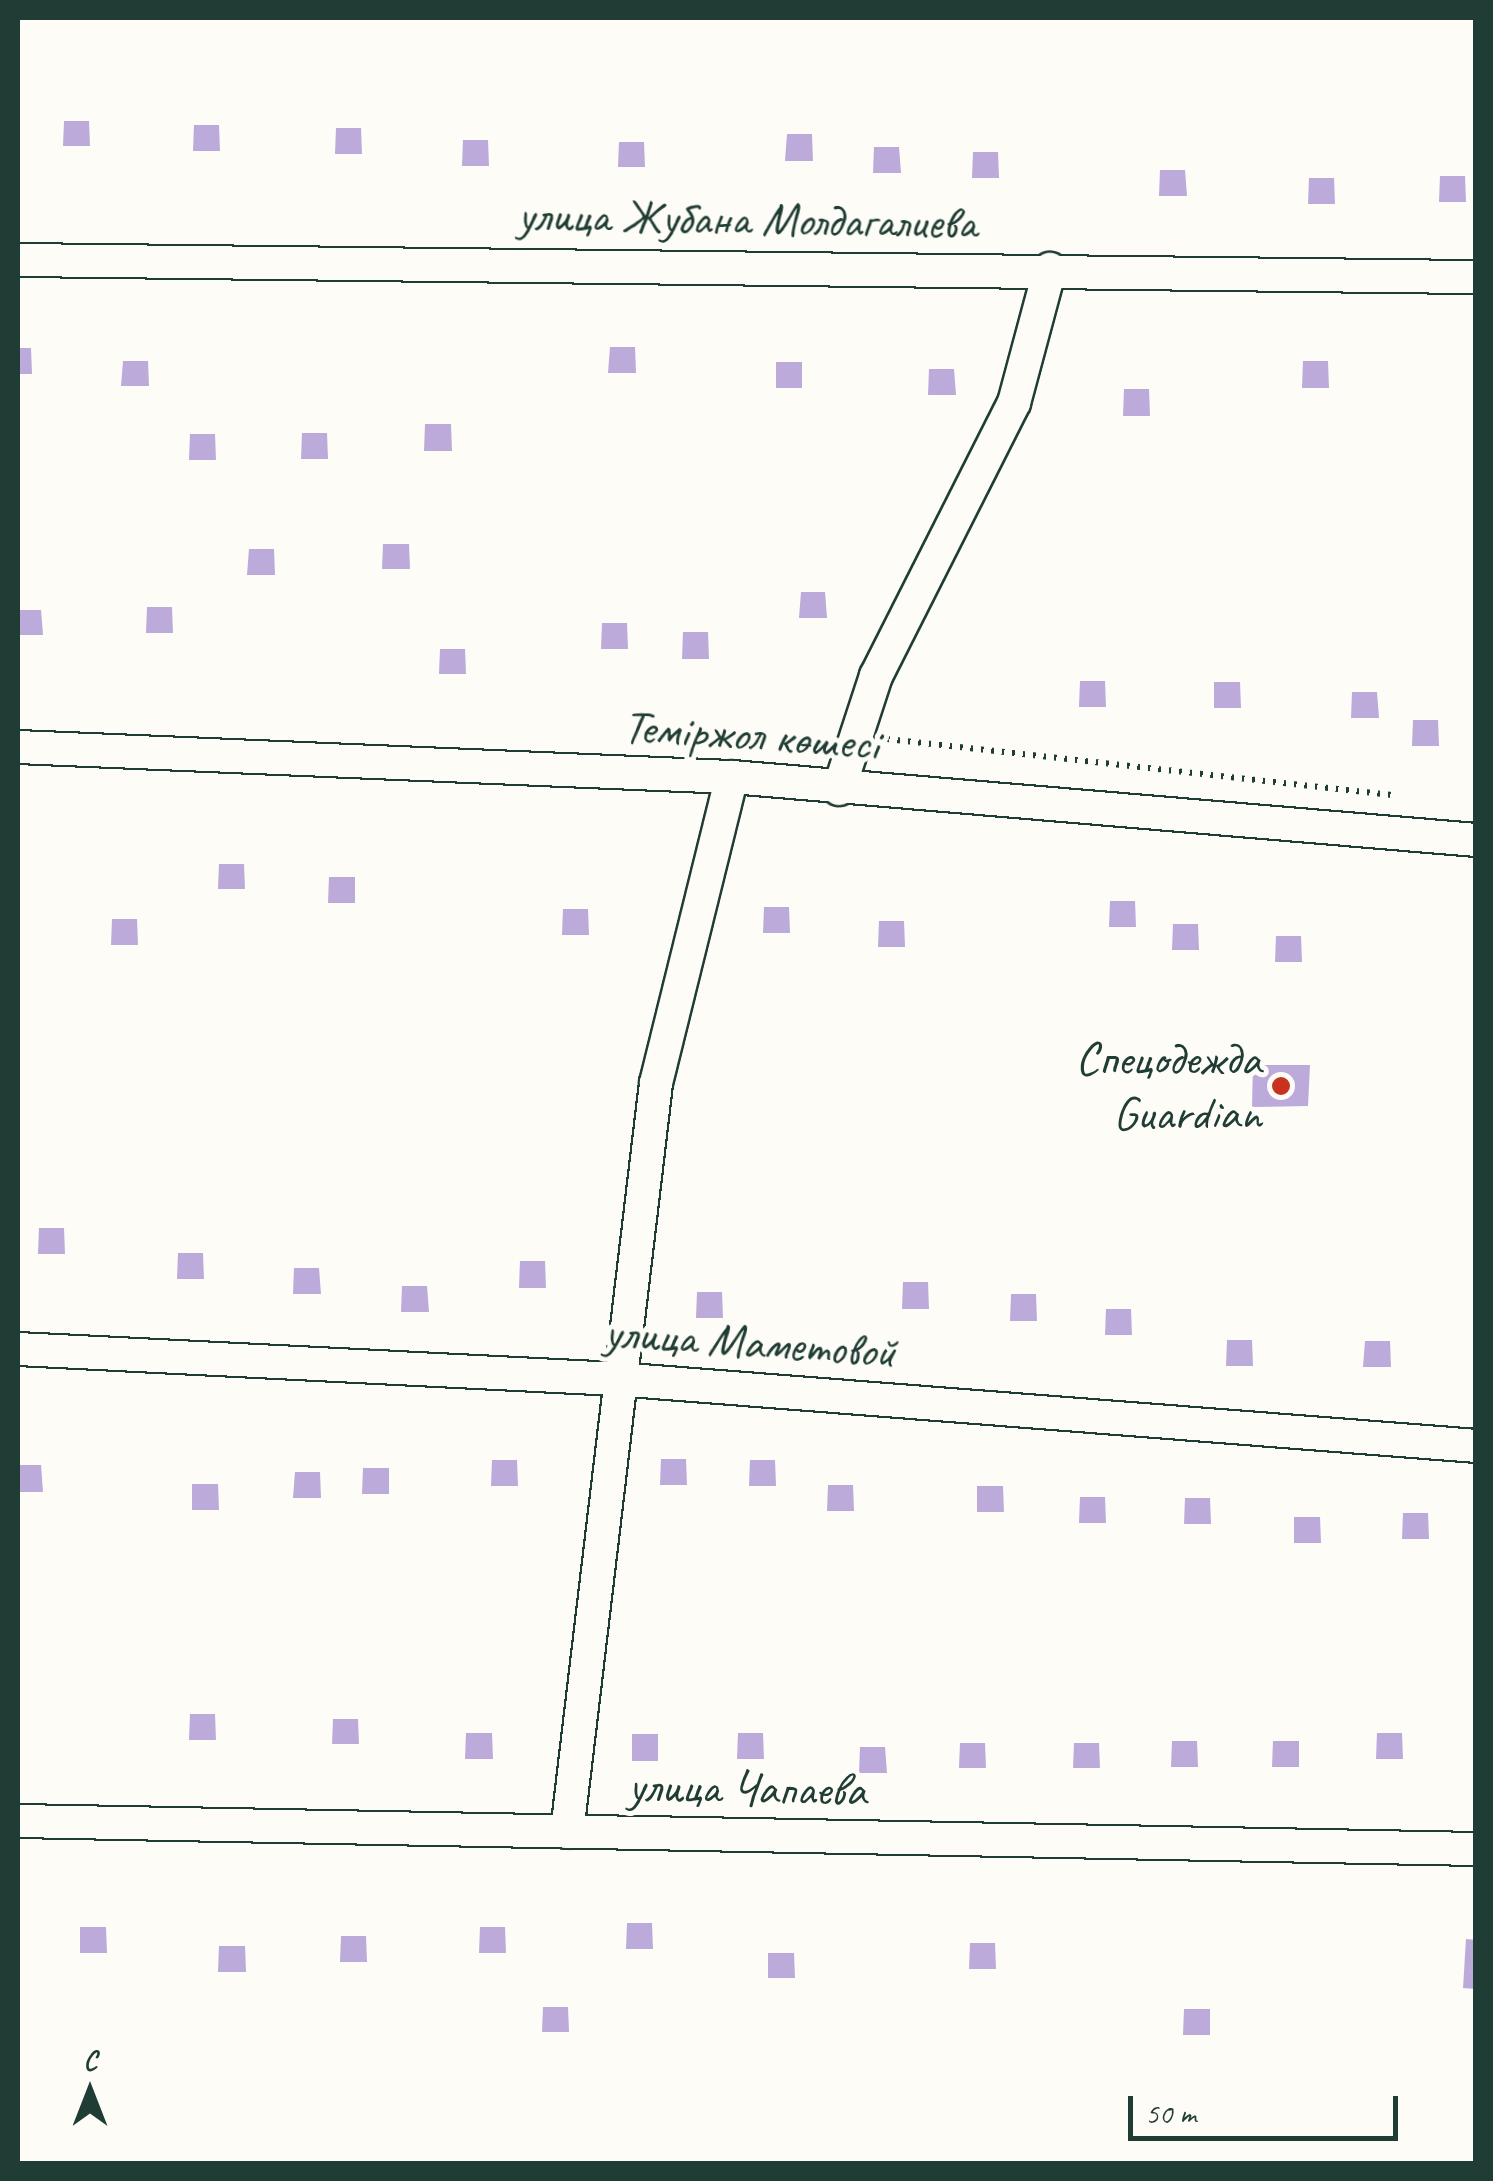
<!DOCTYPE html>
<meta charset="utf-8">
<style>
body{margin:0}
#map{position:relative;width:1493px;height:2181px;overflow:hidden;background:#fdfcf7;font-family:Caveat,sans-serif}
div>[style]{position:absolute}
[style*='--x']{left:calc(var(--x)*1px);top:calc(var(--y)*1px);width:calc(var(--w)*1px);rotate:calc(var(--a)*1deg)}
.building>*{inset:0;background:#bbaada}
.path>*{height:6px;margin-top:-3px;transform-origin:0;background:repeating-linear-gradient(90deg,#1f3d34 0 2.5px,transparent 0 10.5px)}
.roads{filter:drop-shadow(2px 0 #1f3d34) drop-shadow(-2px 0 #1f3d34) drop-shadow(0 2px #1f3d34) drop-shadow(0 -2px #1f3d34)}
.street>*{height:32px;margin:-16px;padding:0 16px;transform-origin:16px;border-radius:16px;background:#fdfcf7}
.dots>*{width:28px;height:28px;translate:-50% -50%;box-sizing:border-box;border:5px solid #fdfcf7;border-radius:50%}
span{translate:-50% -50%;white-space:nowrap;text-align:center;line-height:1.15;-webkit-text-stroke:10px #fdfcf7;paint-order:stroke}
.street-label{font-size:48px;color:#1f3d34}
.poi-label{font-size:48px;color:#1f3d34}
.right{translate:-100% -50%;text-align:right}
.frame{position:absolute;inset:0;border:20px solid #1f3d34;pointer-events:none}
.north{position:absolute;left:40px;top:2041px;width:100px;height:100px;-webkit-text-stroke:8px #fdfcf7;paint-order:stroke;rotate:0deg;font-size:28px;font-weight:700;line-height:40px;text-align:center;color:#1f3d34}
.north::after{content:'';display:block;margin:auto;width:35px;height:45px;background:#1f3d34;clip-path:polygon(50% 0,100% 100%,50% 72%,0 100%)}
.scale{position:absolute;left:1128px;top:2096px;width:270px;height:45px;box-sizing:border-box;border:5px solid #1f3d34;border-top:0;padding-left:12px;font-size:30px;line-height:35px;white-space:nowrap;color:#1f3d34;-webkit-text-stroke:8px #fdfcf7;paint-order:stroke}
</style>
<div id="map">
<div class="building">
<div style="clip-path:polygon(64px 121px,89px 121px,90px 146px,63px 146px)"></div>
<div style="clip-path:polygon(194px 125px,219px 125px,220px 151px,193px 151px)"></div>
<div style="clip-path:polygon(336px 128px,361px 128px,362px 154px,335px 154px)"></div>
<div style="clip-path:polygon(787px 134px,812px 134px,813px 161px,785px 161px)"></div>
<div style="clip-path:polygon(463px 140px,488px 140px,489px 166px,462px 166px)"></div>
<div style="clip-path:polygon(619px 142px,644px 142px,645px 167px,618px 167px)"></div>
<div style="clip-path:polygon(874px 147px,899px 147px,901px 173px,873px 173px)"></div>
<div style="clip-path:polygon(973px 152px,998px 152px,999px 178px,972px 178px)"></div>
<div style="clip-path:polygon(1160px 170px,1185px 170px,1187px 196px,1159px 196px)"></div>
<div style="clip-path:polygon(1440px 176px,1465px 176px,1466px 202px,1439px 202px)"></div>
<div style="clip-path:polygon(1309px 178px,1334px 178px,1335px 204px,1308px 204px)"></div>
<div style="clip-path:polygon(610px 347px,635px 347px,636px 373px,608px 373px)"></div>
<div style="clip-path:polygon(18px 348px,31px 348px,32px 374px,18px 374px)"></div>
<div style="clip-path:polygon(123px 361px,148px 361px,149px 386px,121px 386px)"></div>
<div style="clip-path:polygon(1303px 361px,1328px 361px,1329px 388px,1302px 388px)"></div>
<div style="clip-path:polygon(776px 362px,802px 362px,802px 388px,776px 388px)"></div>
<div style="clip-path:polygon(929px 369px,954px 369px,956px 395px,928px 395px)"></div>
<div style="clip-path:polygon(1124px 389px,1149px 389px,1150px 416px,1123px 416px)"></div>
<div style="clip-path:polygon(425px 424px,451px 424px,452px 451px,424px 451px)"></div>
<div style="clip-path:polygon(302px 433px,327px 433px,328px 459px,301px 459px)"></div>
<div style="clip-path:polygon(190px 434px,215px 434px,216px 460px,189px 460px)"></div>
<div style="clip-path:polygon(383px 544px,409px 544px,410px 569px,382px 569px)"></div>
<div style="clip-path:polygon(249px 549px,274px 549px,275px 575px,247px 575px)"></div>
<div style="clip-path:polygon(801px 592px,825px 592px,827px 618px,799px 618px)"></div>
<div style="clip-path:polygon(147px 607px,172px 607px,173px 633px,146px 633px)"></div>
<div style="clip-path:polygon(18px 610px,41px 610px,43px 635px,18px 635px)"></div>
<div style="clip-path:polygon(602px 623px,627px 623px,628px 649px,601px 649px)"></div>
<div style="clip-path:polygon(683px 632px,708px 632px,709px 659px,682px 659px)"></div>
<div style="clip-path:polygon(440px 649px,465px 649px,466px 674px,439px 674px)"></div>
<div style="clip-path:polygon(1080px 681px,1105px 681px,1106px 707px,1079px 707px)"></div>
<div style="clip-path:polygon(1214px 682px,1240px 682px,1241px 708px,1214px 708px)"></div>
<div style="clip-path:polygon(1352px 692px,1377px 692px,1379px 718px,1351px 718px)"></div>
<div style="clip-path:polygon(1413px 720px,1438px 720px,1439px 746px,1412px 746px)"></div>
<div style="clip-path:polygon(219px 864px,244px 864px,245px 889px,218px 889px)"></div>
<div style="clip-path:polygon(329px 877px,355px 877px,355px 903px,328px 903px)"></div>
<div style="clip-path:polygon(1110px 901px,1135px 901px,1136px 927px,1109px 927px)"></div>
<div style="clip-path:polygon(764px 907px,789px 907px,790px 933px,763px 933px)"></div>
<div style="clip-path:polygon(563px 909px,588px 909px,589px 935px,562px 935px)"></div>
<div style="clip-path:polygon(112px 919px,137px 919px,138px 945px,111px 945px)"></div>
<div style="clip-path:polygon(879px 921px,904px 921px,905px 947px,878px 947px)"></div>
<div style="clip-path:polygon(1173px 924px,1198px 924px,1199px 950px,1172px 950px)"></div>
<div style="clip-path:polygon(1276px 936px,1301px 936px,1302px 962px,1275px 962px)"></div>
<div style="clip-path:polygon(1253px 1065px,1310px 1065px,1308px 1106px,1252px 1107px)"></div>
<div style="clip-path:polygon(39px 1228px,64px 1228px,65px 1254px,38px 1254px)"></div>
<div style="clip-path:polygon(178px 1253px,203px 1253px,204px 1279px,177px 1279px)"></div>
<div style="clip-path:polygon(520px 1261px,545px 1261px,546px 1288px,519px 1288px)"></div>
<div style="clip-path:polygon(294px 1268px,319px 1268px,321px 1294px,293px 1294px)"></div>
<div style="clip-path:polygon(903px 1282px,928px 1282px,929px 1309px,902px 1309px)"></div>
<div style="clip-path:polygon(402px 1286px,427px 1286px,429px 1312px,401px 1312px)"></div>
<div style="clip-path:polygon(697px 1292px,722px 1292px,723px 1318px,696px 1318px)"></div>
<div style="clip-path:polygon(1011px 1294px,1036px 1294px,1037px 1321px,1010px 1321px)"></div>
<div style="clip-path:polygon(1106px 1309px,1131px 1309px,1132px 1335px,1105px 1335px)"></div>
<div style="clip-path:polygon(1227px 1340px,1252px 1340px,1253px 1366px,1226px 1366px)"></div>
<div style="clip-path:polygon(1365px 1341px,1390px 1341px,1391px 1367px,1363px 1367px)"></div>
<div style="clip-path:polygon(661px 1459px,686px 1459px,687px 1485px,660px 1485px)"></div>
<div style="clip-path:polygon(492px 1460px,517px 1460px,518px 1486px,491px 1486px)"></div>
<div style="clip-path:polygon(750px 1460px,775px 1460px,776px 1486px,749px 1486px)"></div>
<div style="clip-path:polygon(18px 1465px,41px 1465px,43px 1492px,18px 1492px)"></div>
<div style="clip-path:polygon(363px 1468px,389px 1468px,389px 1494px,362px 1494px)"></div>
<div style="clip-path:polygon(295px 1472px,320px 1472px,321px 1498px,293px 1498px)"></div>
<div style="clip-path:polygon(192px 1484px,218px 1484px,219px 1510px,192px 1510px)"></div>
<div style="clip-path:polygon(828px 1485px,853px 1485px,854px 1511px,827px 1511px)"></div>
<div style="clip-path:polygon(977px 1486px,1003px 1486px,1004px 1512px,977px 1512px)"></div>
<div style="clip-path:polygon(1080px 1497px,1105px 1497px,1106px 1523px,1079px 1523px)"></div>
<div style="clip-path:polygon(1185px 1498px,1210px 1498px,1211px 1524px,1184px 1524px)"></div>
<div style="clip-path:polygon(1403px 1513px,1428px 1513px,1429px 1539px,1402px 1539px)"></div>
<div style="clip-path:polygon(1294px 1517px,1320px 1517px,1321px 1543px,1294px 1543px)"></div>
<div style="clip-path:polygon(190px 1714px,215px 1714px,216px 1740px,189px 1740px)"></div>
<div style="clip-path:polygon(333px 1719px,358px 1719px,359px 1744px,332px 1744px)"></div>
<div style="clip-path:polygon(466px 1733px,492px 1733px,493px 1759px,465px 1759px)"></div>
<div style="clip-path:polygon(738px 1733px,763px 1733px,764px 1759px,737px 1759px)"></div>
<div style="clip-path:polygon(1377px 1733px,1402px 1733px,1403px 1759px,1376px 1759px)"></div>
<div style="clip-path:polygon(632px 1734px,658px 1734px,658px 1761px,632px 1761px)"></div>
<div style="clip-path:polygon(1172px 1741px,1197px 1741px,1198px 1767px,1171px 1767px)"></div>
<div style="clip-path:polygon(1273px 1741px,1299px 1741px,1299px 1767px,1272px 1767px)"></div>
<div style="clip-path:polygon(960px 1743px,985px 1743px,986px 1768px,959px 1768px)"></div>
<div style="clip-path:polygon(1074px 1743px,1099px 1743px,1100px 1768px,1073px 1768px)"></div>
<div style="clip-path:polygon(860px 1747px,885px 1747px,887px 1773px,859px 1773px)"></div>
<div style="clip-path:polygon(627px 1923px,652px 1923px,653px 1949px,626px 1949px)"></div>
<div style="clip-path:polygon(80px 1927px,106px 1927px,107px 1953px,80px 1953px)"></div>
<div style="clip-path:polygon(480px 1927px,505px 1927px,506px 1953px,479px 1953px)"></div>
<div style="clip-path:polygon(341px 1936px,366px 1936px,367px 1962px,340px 1962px)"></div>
<div style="clip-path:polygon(1466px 1939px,1476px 1940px,1476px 1989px,1463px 1988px)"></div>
<div style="clip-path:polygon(970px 1943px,995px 1943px,996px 1969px,969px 1969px)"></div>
<div style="clip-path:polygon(219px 1946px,245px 1946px,246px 1972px,218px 1972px)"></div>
<div style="clip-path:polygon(768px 1953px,794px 1953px,795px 1978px,768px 1978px)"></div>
<div style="clip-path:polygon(543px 2007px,568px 2007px,569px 2032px,542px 2032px)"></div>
<div style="clip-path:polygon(1184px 2009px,1210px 2009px,1210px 2035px,1183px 2035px)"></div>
</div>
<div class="path">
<div style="--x:887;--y:739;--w:508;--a:6.33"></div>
</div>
<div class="roads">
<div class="street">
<div style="--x:18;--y:260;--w:1458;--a:0.67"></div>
<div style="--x:18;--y:747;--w:715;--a:2.41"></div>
<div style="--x:732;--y:777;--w:747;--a:4.84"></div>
<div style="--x:839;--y:789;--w:119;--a:-71.9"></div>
<div style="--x:876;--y:676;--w:306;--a:-63.2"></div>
<div style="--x:1014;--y:403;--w:139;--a:-75"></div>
<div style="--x:18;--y:1349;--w:599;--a:2.87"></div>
<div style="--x:616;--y:1379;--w:863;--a:4.45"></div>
<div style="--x:18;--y:1821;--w:1458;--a:1.1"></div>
<div style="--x:567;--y:1832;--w:754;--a:-83.22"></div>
<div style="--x:656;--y:1083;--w:315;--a:-76.1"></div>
</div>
</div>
<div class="dots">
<div style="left:1281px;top:1086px;background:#c8321e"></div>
</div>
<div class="street-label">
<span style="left:747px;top:219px;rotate:1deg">улица Жубана Молдагалиева</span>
<span style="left:751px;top:735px;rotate:4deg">Теміржол көшесі</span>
<span style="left:750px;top:1342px;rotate:4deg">улица Маметовой</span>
<span style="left:747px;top:1788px;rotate:1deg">улица Чапаева</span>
</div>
<div class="poi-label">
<span class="right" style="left:1261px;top:1086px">Спецодежда<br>Guardian</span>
</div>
<div class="frame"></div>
<div class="north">С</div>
<div class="scale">50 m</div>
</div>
